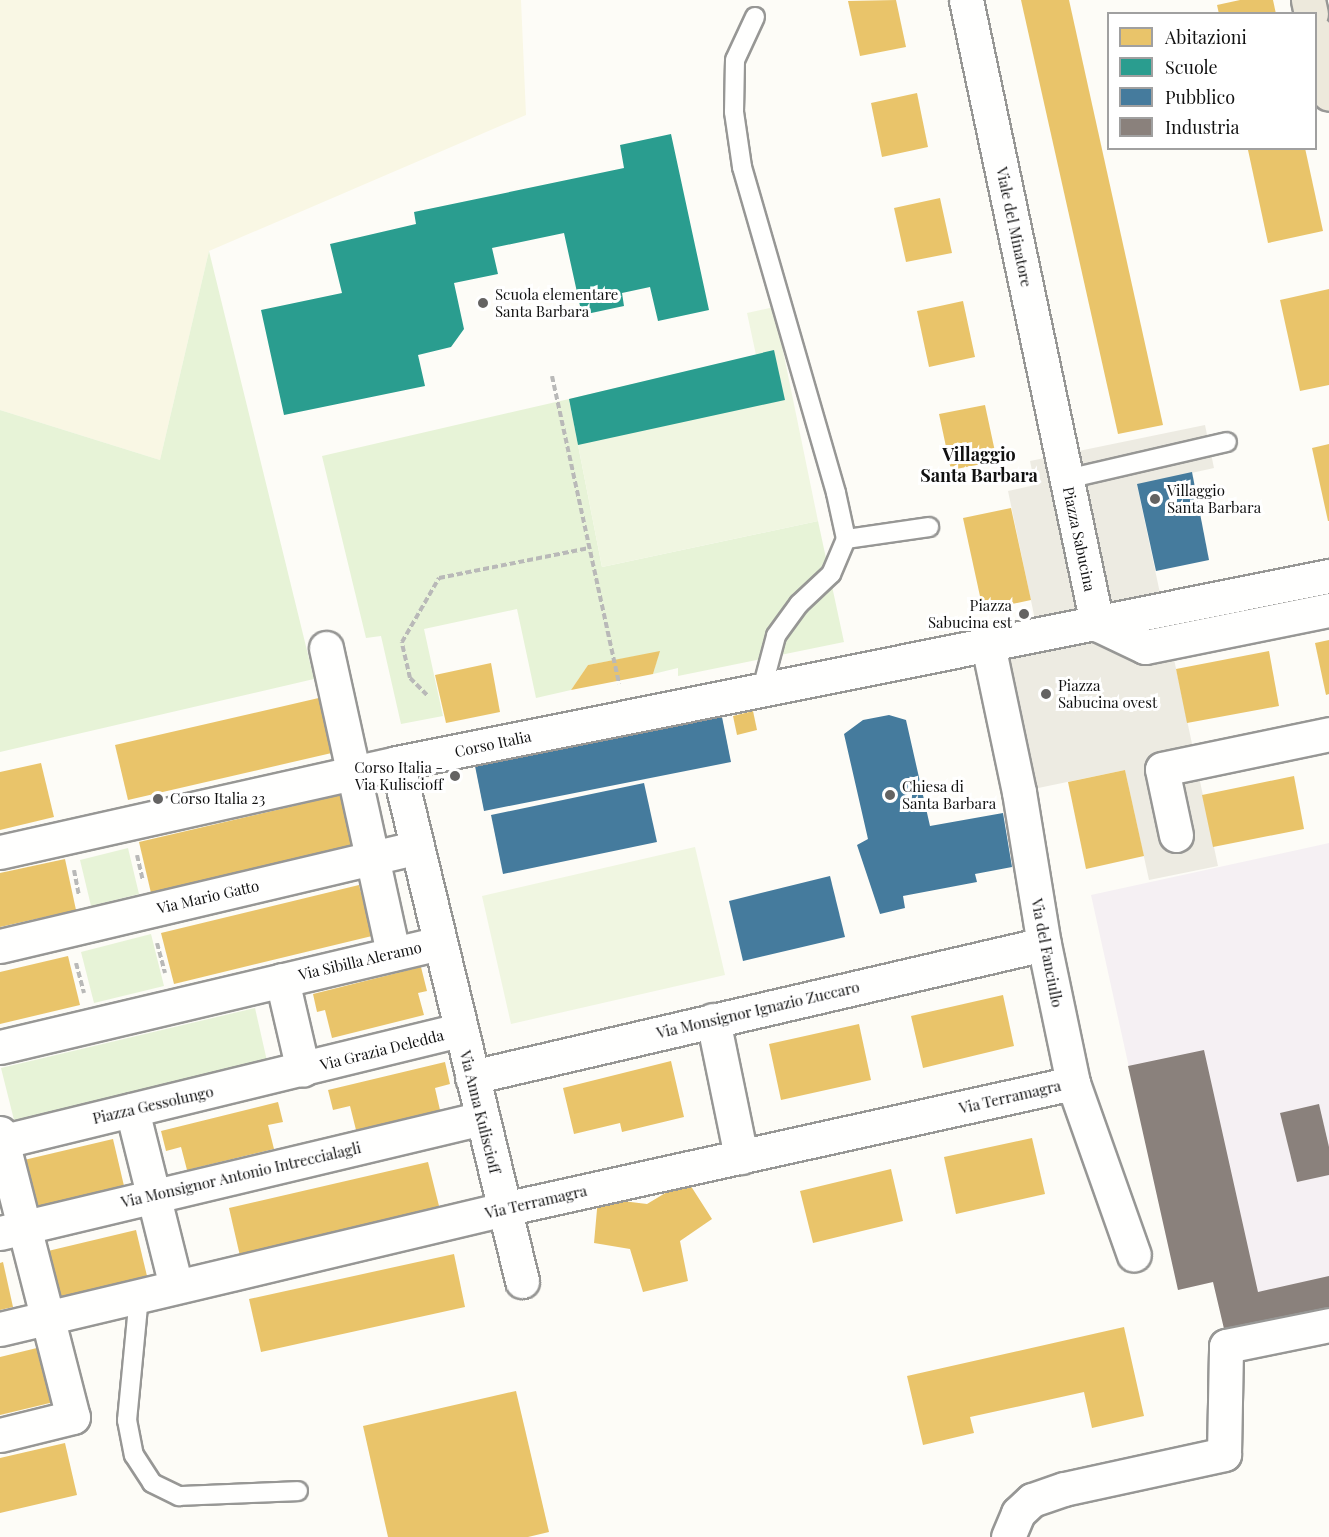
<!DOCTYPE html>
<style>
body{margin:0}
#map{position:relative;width:1329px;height:1537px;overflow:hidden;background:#fdfcf7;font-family:"Playfair Display",serif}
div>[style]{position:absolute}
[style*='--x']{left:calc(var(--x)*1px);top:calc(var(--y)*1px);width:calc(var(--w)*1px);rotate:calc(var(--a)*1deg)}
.industrial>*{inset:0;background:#f5f0f3}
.farmland>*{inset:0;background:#f9f7e4}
.green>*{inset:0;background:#e7f3d7}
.pitch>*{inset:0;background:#f0f6e1}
.plaza>*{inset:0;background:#edebe2}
.homes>*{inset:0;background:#e9c46a}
.schools>*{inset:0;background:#2a9d8f}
.public>*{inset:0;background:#457b9d}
.industry>*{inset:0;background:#8a817c}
.path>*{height:4px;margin-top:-2px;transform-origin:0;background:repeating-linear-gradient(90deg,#b9b9b8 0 6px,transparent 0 9px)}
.roads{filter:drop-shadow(2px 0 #979795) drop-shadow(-2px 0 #979795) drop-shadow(0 2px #979795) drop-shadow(0 -2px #979795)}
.service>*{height:18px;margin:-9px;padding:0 9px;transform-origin:9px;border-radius:9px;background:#fffffe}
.minor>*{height:33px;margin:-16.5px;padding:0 16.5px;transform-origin:16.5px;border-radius:16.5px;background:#fffffe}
.primary>*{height:33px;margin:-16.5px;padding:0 16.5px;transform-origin:16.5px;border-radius:16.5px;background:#ede9dc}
.dots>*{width:16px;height:16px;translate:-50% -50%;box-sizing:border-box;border:3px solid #fff;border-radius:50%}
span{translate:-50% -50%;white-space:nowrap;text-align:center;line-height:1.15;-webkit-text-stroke:6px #fff;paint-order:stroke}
.street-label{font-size:15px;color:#111}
.poi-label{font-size:15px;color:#111}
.left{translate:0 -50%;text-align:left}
.right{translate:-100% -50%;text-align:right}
.quarter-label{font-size:18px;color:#111;font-weight:700}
.legend{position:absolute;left:1107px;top:12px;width:210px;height:138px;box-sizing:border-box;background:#fff;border:2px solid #a0a0a0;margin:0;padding:8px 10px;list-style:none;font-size:18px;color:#111}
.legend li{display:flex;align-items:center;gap:12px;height:30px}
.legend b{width:30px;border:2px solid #a0a0a0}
</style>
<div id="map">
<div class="industrial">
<div style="clip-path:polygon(1329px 843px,1329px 1310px,1225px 1333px,1213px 1282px,1178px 1290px,1091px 895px)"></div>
</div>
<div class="farmland">
<div style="clip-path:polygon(0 0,521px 0,526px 115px,209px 251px,160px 460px,0 410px)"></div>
</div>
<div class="green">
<div style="clip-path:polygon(209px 251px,314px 679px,0 752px,0 410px,160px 460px)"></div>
<div style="clip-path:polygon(569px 399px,602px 567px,818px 521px,844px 642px,678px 676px,678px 668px,653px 674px,659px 652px,588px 665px,571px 690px,536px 698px,517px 609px,424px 629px,443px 716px,401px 724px,381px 636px,366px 638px,322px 456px)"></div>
<div style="clip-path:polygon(128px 848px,139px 894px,91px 906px,80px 860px)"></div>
<div style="clip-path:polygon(151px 934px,164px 986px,94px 1003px,81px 952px)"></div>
<div style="clip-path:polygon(255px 1008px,267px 1061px,14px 1120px,1px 1068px)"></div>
</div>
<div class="pitch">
<div style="clip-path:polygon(774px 307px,818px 521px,602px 567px,569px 399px,756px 355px,747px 313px)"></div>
<div style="clip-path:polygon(695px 847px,725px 975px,511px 1024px,482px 896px)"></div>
</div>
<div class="plaza">
<div style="clip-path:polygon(1205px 425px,1214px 468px,1137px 485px,1218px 866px,1149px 880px,1125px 770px,1019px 792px,988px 645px,1038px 634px,1008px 491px,1035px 485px,1030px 461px)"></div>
</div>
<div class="homes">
<div style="clip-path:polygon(896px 0,906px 47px,860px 56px,848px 1px)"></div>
<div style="clip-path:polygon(1021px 0,1069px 0,1163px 425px,1118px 434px)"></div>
<div style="clip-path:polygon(1240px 0,1273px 0,1276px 14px,1219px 14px,1217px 5px)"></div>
<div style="clip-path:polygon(917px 93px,928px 147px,882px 157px,871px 103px)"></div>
<div style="clip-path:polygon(1305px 148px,1323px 231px,1268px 243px,1248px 150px)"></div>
<div style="clip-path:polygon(940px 198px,952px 253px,906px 262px,894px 208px)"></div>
<div style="clip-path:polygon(1329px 289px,1329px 385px,1300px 391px,1280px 300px)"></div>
<div style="clip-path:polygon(963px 301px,975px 357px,929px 367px,917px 311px)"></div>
<div style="clip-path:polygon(985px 405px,997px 461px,951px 470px,939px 414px)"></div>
<div style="clip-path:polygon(1329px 444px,1329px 521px,1328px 521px,1312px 448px)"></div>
<div style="clip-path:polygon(1011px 508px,1031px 600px,983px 610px,963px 518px)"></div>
<div style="clip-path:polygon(1329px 640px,1329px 694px,1326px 695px,1315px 643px)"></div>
<div style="clip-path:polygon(660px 651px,653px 674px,571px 690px,588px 665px)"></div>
<div style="clip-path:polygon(1269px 651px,1279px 706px,1187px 723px,1176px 669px)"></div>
<div style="clip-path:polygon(491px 663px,500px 712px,446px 723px,435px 675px)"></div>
<div style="clip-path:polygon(323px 697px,336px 752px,128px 800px,115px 745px)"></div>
<div style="clip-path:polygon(753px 711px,757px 730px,737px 735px,733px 716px)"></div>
<div style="clip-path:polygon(41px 763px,54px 817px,0 830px,0 772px)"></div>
<div style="clip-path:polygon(1125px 770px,1144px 856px,1086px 869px,1068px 782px)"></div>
<div style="clip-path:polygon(1294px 776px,1304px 829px,1213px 847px,1202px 795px)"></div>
<div style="clip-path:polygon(345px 794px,357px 845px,151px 893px,139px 842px)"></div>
<div style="clip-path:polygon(65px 859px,76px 910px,0 927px,0 873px)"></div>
<div style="clip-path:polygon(359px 885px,372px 936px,174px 984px,161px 933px)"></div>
<div style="clip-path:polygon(68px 956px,80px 1005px,0 1024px,0 972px)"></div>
<div style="clip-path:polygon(421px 967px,427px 991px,418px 993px,424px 1015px,332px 1038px,325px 1010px,317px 1012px,313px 994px)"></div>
<div style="clip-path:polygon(1003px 995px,1014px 1046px,923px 1068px,911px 1016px)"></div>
<div style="clip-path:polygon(859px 1024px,871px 1080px,781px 1100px,769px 1044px)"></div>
<div style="clip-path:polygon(671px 1061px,684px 1117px,622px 1132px,620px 1123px,574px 1134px,563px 1088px)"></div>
<div style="clip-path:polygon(445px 1062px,450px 1084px,435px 1088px,440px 1110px,356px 1130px,350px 1106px,333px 1110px,328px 1090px)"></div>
<div style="clip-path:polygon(278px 1102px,283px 1122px,268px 1125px,274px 1149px,187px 1170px,181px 1147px,166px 1151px,161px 1131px)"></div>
<div style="clip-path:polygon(1032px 1138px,1045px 1194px,956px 1214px,944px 1157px)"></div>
<div style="clip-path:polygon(113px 1139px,124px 1186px,36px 1207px,24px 1160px)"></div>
<div style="clip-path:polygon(428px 1162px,440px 1210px,240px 1256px,229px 1208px)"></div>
<div style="clip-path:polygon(891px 1169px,903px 1221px,813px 1243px,800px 1191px)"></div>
<div style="clip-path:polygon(687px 1180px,712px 1219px,680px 1241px,688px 1281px,643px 1292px,630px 1249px,594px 1243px,598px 1198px,647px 1204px)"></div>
<div style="clip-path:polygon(136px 1230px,147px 1276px,59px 1297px,48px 1251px)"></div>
<div style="clip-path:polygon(454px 1254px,465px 1307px,261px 1352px,249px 1299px)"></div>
<div style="clip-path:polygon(3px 1262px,13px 1307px,0 1310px,0 1263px)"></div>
<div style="clip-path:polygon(1124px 1327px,1144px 1416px,1092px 1428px,1084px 1392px,970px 1417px,974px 1433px,923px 1445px,907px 1376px)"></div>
<div style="clip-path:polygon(41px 1347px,54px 1402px,0 1415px,0 1357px)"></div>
<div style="clip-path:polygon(516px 1391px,549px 1532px,528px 1537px,388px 1537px,363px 1426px)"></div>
<div style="clip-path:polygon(65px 1443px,77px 1495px,0 1513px,0 1458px)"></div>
</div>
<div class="schools">
<div style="clip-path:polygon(671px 134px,709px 310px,658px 321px,650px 287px,622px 293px,624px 306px,582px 315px,564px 233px,492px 248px,498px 274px,454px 283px,464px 329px,451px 347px,418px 355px,425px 386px,284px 415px,261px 310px,342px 293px,330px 244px,416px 224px,414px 212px,624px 168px,620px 145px)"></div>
<div style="clip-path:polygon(774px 350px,785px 400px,578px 445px,569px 399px)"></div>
</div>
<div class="public">
<div style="clip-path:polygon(1192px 472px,1209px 560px,1156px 571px,1137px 484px)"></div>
<div style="clip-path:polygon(889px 715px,906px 720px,930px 826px,1003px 813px,1012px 867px,975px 874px,977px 882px,903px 896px,905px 908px,880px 914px,857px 845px,868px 839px,844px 734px,863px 720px)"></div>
<div style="clip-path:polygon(722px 717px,731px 762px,484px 811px,475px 766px)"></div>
<div style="clip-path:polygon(644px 783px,657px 842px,503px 874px,491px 815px)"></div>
<div style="clip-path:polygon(830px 876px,845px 937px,743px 961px,729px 901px)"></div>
</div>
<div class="industry">
<div style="clip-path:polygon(1204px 1050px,1258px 1292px,1329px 1276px,1329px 1310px,1225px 1333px,1213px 1282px,1178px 1290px,1128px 1066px)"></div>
<div style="clip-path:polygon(1319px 1104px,1329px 1147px,1329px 1175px,1297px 1182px,1280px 1113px)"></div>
</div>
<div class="path">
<div style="--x:552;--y:376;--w:315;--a:77.7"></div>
<div style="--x:427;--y:695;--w:24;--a:-135"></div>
<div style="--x:410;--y:678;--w:37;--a:-103"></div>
<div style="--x:402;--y:642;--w:74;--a:-60"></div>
<div style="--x:439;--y:578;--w:153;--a:-11.3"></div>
<div style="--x:137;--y:855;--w:26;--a:77"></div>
<div style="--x:74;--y:870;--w:25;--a:79"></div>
<div style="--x:157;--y:943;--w:31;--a:75"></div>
<div style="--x:76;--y:963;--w:31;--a:75"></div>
</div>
<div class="roads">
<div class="service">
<div style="--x:755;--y:17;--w:47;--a:114.9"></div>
<div style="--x:735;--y:60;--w:52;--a:91.1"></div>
<div style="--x:734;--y:112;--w:56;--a:81.7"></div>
<div style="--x:742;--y:167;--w:339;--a:73.9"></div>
<div style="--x:836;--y:493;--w:47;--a:77.7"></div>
<div style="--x:846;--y:539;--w:38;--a:113"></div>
<div style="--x:831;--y:574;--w:44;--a:136.8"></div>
<div style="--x:799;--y:604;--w:39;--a:126"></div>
<div style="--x:776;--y:636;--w:55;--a:104.8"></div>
<div style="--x:1067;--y:479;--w:164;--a:-13"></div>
<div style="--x:846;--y:539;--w:84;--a:-8.2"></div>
<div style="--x:139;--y:1296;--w:125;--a:95.5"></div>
<div style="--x:127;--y:1420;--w:36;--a:79"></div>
<div style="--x:134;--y:1455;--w:33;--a:57"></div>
<div style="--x:152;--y:1483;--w:30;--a:26"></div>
<div style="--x:179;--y:1496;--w:119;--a:-2.4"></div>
</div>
<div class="minor">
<div style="--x:966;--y:0;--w:638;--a:78.14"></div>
<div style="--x:1097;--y:624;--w:53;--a:25.6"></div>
<div style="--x:1145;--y:647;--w:188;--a:-11.4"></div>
<div style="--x:988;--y:645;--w:150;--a:78.1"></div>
<div style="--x:1019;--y:792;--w:154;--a:80.7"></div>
<div style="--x:1044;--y:944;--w:142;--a:78.2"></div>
<div style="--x:1073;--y:1083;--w:182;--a:70.5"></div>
<div style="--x:326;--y:648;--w:313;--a:77.6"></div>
<div style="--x:397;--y:763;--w:533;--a:76.43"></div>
<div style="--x:1176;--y:835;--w:67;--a:-102"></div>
<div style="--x:1162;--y:769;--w:171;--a:-11.8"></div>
<div style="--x:0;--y:852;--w:407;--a:-12.6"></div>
<div style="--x:397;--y:763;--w:951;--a:-11.35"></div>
<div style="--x:0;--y:946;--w:427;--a:-13.3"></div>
<div style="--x:282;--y:980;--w:92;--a:76.9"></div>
<div style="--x:713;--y:1020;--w:140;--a:78.4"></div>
<div style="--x:0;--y:1047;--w:451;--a:-13.3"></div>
<div style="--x:472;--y:1077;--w:587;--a:-13.09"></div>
<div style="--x:132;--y:1110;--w:182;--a:76"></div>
<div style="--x:0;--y:1133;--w:293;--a:75.6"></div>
<div style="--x:73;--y:1417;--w:75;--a:166.1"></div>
<div style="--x:0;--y:1142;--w:473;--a:-13.7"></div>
<div style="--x:0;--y:1233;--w:496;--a:-13.4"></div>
<div style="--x:0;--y:1329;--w:518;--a:-13.39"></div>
<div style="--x:504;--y:1209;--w:583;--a:-12.49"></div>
<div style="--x:1008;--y:1537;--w:26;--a:-67"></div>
<div style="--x:1018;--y:1513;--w:19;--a:-43"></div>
<div style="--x:1032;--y:1500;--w:34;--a:-19"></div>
<div style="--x:1064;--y:1489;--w:164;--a:-12.3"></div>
<div style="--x:1224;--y:1454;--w:108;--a:-88.9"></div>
<div style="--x:1226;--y:1346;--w:105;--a:-11.5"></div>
</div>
<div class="primary">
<div style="--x:1308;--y:0;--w:14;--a:78"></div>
<div style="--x:1316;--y:33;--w:62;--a:78"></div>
</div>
</div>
<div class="dots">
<div style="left:483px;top:303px;background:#646362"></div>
<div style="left:1155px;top:499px;background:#646362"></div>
<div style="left:1024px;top:614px;background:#646362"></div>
<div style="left:1046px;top:694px;background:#646362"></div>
<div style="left:455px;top:776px;background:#646362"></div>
<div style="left:890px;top:795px;background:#646362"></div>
<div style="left:158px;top:799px;background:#646362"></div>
</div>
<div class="street-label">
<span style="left:1014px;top:227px;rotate:78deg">Viale del Minatore</span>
<span style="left:1079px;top:539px;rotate:78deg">Piazza Sabucina</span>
<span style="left:493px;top:744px;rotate:-12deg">Corso Italia</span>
<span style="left:208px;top:897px;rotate:-13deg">Via Mario Gatto</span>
<span style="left:1047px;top:953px;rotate:79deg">Via del Fanciullo</span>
<span style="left:360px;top:961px;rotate:-13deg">Via Sibilla Aleramo</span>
<span style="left:758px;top:1010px;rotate:-13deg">Via Monsignor Ignazio Zuccaro</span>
<span style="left:382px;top:1050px;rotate:-14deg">Via Grazia Deledda</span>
<span style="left:1010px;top:1097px;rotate:-13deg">Via Terramagra</span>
<span style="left:153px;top:1105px;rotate:-13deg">Piazza Gessolungo</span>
<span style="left:480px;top:1112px;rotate:76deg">Via Anna Kuliscioff</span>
<span style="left:241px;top:1175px;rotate:-13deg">Via Monsignor Antonio Intreccialagli</span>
<span style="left:536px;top:1202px;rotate:-13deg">Via Terramagra</span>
</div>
<div class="poi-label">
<span class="left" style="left:495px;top:303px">Scuola elementare<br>Santa Barbara</span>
<span class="left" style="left:1167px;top:499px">Villaggio<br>Santa Barbara</span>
<span class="right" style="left:1012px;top:614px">Piazza<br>Sabucina est</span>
<span class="left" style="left:1058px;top:694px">Piazza<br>Sabucina ovest</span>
<span class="right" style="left:443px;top:776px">Corso Italia -<br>Via Kuliscioff</span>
<span class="left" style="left:902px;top:795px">Chiesa di<br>Santa Barbara</span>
<span class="left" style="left:170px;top:799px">Corso Italia 23</span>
</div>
<div class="quarter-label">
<span style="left:979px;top:465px">Villaggio<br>Santa Barbara</span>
</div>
<ul class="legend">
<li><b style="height:16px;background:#e9c46a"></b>Abitazioni</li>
<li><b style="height:16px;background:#2a9d8f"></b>Scuole</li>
<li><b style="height:16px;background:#457b9d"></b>Pubblico</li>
<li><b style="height:16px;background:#8a817c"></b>Industria</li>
</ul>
</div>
